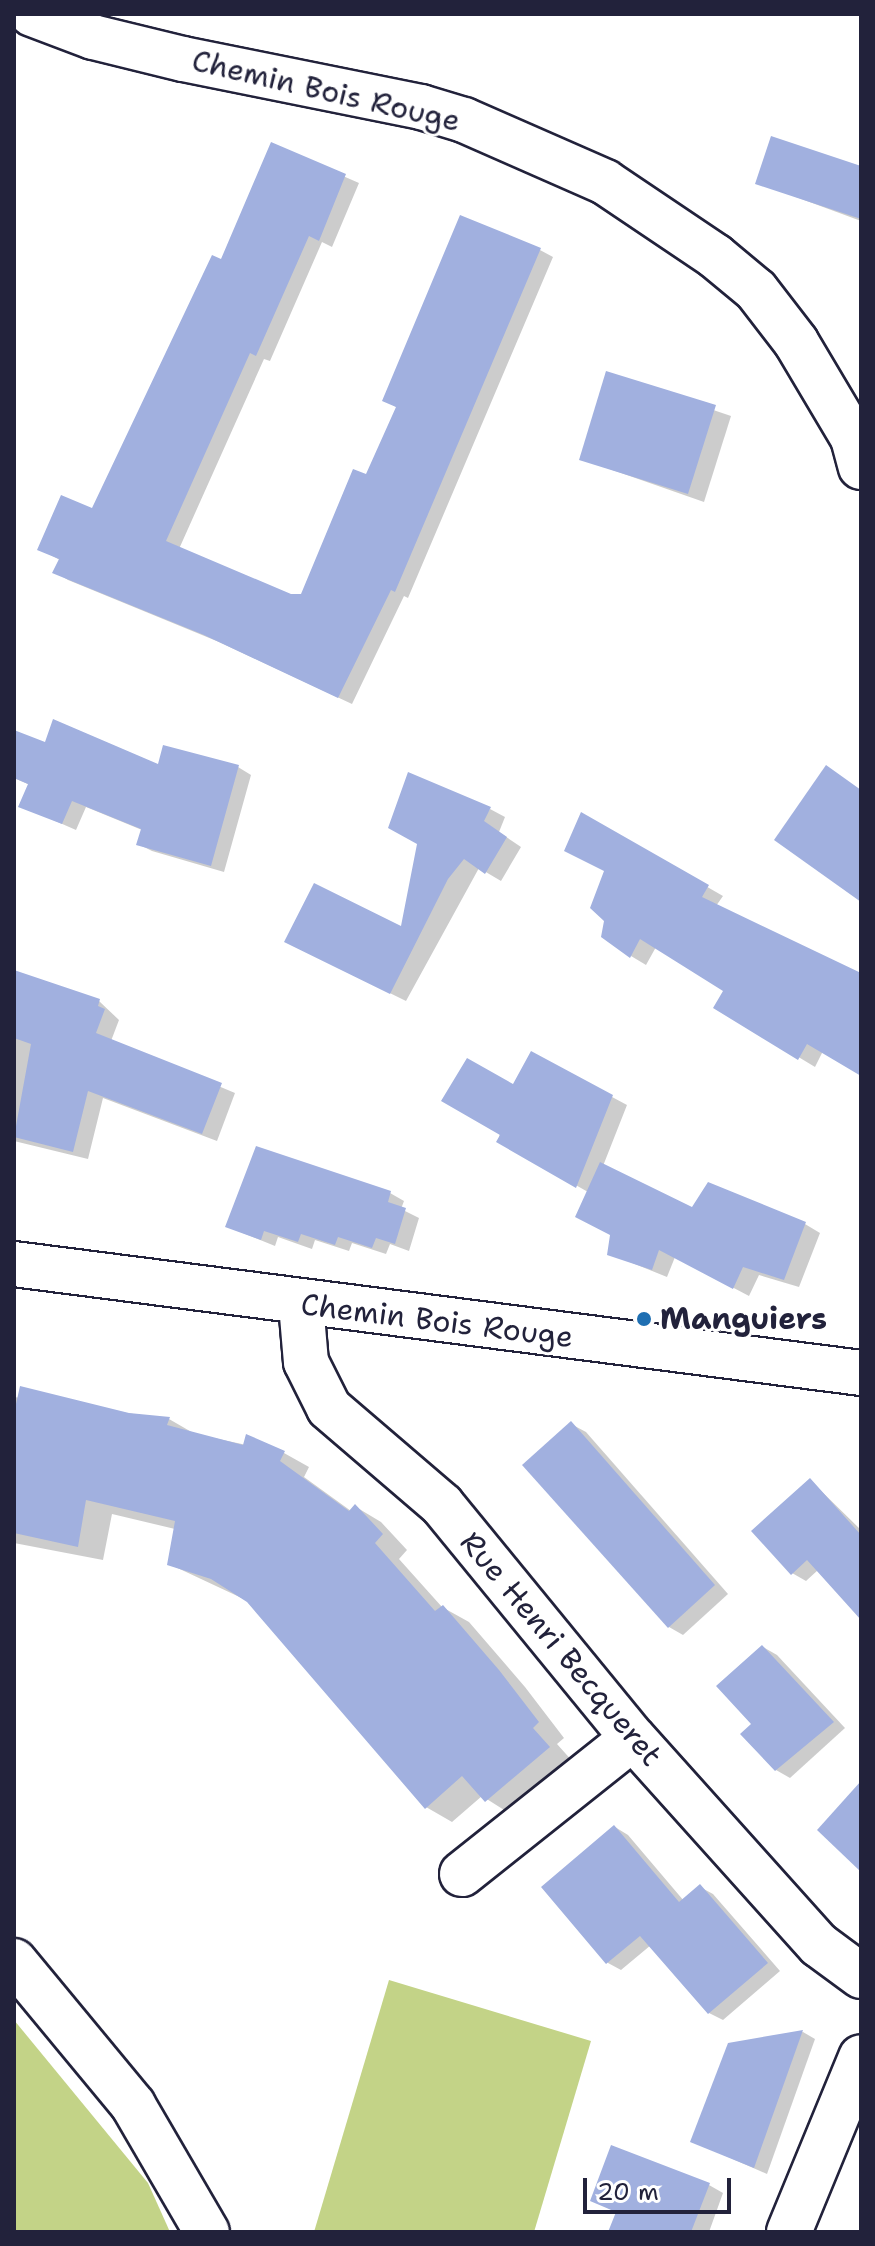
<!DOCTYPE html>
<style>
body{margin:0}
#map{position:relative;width:875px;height:2246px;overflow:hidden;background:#fff;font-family:"Shantell Sans",sans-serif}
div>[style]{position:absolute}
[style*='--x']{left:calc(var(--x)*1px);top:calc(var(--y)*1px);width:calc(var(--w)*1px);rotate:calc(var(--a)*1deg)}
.green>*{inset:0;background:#c3d387}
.shadow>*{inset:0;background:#0003}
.building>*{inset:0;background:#a1b0df}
.roads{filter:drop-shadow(2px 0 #22223b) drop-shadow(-2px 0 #22223b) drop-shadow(0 2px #22223b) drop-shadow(0 -2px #22223b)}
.street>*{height:44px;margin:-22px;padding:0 22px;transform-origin:22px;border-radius:22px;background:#fff}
.secondary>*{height:44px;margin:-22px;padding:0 22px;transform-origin:22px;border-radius:22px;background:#fff}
.dots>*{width:22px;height:22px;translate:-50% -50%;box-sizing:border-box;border:4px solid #fff;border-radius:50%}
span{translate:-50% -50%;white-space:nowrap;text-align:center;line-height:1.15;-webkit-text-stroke:6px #fff;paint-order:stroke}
.street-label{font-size:30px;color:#22223b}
.poi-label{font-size:30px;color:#22223b;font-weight:700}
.left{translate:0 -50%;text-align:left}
.frame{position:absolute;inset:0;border:16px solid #22223b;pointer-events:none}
.scale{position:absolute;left:583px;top:2178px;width:148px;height:36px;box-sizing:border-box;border:4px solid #22223b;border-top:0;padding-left:10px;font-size:24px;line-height:28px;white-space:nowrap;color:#22223b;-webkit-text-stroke:6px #fff;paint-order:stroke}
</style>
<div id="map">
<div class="green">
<div style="clip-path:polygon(389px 1980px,591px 2041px,534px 2232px,314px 2232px)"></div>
<div style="clip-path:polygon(14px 2020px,148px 2183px,170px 2232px,14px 2232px)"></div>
</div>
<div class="shadow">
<div style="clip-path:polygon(272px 145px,359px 183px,332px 247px,322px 242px,270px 361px,264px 359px,179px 549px,291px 596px,302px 596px,367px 476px,398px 408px,384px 400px,540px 250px,553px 257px,408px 598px,404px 596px,352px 704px,219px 642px,68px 580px,55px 572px,60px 560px,39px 549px,93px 511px,222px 262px)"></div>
<div style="clip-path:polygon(861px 168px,861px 221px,758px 183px)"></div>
<div style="clip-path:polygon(607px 374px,731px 416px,704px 502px,581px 459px)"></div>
<div style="clip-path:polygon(46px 745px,160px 767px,238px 767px,251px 775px,224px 872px,152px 851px,138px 844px,142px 830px,86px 807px,76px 830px,21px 806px,30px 785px,14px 778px,14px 751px)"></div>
<div style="clip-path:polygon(490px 809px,505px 817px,499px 832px,521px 847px,501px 881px,479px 868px,406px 1001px,302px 950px,403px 929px)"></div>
<div style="clip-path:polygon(582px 815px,723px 896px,716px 906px,861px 977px,861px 1074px,823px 1051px,815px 1067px,716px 1007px,726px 991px,656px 947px,646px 965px,631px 956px,606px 921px,606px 871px)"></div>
<div style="clip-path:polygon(14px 993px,99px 1001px,119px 1020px,111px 1041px,235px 1093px,217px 1141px,103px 1098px,88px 1159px,14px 1141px)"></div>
<div style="clip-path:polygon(532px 1054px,627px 1105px,603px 1166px,693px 1210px,805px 1224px,820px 1233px,799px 1287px,759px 1275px,749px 1296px,675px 1257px,667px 1277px,610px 1254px,612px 1235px,588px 1192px,498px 1141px,513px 1086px)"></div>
<div style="clip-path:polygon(390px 1193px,404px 1201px,401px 1209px,419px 1218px,409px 1251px,390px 1244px,386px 1254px,352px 1243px,349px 1251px,315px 1240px,312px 1249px,278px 1237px,275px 1246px,228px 1227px)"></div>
<div style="clip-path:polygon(14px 1397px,169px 1419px,195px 1434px,284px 1453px,309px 1467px,304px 1477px,351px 1511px,356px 1507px,381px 1522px,407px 1550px,399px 1559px,442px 1607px,469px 1622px,525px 1687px,564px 1738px,557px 1744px,574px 1763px,512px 1815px,482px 1796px,452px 1822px,426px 1807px,248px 1601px,169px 1564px,175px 1529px,112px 1514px,103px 1560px,14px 1543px)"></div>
<div style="clip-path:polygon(571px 1424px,586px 1432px,728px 1594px,683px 1635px,669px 1627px)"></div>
<div style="clip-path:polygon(810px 1480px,861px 1530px,861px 1617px,818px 1570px,806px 1581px,792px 1573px)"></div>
<div style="clip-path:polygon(763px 1647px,777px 1655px,845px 1728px,790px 1778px,776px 1770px,754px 1724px)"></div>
<div style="clip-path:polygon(615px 1827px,628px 1835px,684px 1901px,700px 1887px,713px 1894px,780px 1971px,723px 2020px,709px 2013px,651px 1945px,621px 1970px,608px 1963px,544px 1888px)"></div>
<div style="clip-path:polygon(803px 2032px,815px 2039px,767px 2174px,692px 2141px,729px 2045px)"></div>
<div style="clip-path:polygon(709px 2185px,723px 2193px,709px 2232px,610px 2232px,618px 2213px,592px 2200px)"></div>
</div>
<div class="building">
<div style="clip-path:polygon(771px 136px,861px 166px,861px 219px,755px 184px)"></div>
<div style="clip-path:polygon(271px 142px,346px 174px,319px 241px,309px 236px,256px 356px,250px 353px,166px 541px,291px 594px,301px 594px,353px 469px,366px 474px,396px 407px,382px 401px,460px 215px,541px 248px,395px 592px,391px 590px,338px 698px,204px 635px,52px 573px,59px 559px,37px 550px,61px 495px,92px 508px,212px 255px,221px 259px)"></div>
<div style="clip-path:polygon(606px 371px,716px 405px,688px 494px,579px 460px)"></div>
<div style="clip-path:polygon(53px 719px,158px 764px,163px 745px,239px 765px,211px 866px,136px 845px,141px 829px,72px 801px,62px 824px,18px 807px,28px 784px,14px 778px,14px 730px,45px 742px)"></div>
<div style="clip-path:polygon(826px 765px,861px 790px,861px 902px,774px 840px)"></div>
<div style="clip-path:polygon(408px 772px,491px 807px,484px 821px,507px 837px,485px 874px,464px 859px,448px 879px,390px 994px,284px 942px,314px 883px,401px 926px,417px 844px,388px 828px)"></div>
<div style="clip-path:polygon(581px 812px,709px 885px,702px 897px,861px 973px,861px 1076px,807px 1044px,798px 1060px,713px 1008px,723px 991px,640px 939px,630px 958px,601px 937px,604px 921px,590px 908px,604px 871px,564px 851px)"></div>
<div style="clip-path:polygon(14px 970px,100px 999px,98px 1006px,105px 1009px,96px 1033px,222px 1083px,202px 1134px,88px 1091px,73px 1152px,14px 1137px,31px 1044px,14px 1038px)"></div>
<div style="clip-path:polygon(531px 1051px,613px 1095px,576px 1188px,496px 1142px,500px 1135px,441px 1101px,467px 1058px,513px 1084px)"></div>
<div style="clip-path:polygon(256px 1146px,391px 1191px,388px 1202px,406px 1208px,395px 1244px,376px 1238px,372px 1248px,338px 1237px,335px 1245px,301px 1234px,298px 1242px,264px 1231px,261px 1240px,225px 1227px)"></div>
<div style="clip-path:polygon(600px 1162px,692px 1207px,708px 1182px,806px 1222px,784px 1280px,743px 1267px,733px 1289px,659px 1250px,652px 1270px,607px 1255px,610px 1235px,575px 1217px)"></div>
<div style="clip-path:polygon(20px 1386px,129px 1413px,170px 1417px,167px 1425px,243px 1445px,246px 1434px,285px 1451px,280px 1461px,349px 1511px,355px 1504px,383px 1534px,375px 1543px,435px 1611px,443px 1605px,499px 1670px,539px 1722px,533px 1728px,550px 1747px,485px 1802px,462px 1776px,425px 1809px,247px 1602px,211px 1579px,167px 1565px,175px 1521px,86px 1500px,78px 1547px,14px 1533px,14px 1413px)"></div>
<div style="clip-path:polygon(571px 1421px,715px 1585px,668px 1628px,522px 1465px)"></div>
<div style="clip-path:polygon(810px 1478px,861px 1535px,861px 1620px,807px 1560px,791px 1575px,751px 1531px)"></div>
<div style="clip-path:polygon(762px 1645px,834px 1722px,775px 1771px,740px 1734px,751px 1724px,716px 1686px)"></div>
<div style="clip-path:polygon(861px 1781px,861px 1872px,817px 1830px)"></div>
<div style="clip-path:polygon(614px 1825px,679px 1902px,700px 1884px,768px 1963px,708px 2014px,640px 1936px,606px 1964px,541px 1887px)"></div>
<div style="clip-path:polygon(803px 2030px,754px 2168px,690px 2142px,728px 2043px)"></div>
<div style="clip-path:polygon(611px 2145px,710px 2183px,691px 2232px,608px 2232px,616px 2212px,590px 2201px)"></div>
</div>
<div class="roads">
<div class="street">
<div style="--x:301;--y:1304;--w:58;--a:85.1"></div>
<div style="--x:306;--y:1362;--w:51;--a:63.4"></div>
<div style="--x:329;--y:1408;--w:149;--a:40.6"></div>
<div style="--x:442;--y:1505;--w:301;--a:50.7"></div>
<div style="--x:633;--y:1738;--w:278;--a:48.1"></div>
<div style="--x:819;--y:1945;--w:52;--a:36.4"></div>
<div style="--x:462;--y:1874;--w:218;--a:-38.5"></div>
<div style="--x:14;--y:1961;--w:187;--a:50.4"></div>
<div style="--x:133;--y:2105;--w:147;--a:59.8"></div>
<div style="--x:789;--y:2232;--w:189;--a:-67.6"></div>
</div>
<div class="secondary">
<div style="--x:32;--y:14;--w:65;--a:20.7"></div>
<div style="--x:93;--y:37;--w:93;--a:13.7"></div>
<div style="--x:183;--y:59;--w:243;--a:11.4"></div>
<div style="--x:421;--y:107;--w:45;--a:16.8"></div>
<div style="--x:464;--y:120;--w:154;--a:23.7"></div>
<div style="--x:605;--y:182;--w:133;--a:33.9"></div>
<div style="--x:715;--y:256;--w:53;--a:39.7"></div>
<div style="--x:756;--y:290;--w:66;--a:52.4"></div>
<div style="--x:796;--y:342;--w:112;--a:59.3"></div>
<div style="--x:853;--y:438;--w:30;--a:75"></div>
<div style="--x:14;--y:1264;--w:854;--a:7.33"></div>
</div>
</div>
<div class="dots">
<div style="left:644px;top:1319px;background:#1f6fb2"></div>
</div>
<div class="street-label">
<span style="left:326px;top:91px;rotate:13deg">Chemin Bois Rouge</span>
<span style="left:437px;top:1321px;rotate:7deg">Chemin Bois Rouge</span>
<span style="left:561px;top:1649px;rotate:50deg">Rue Henri Becqueret</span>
</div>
<div class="poi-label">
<span class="left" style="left:660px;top:1319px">Manguiers</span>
</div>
<div class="frame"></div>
<div class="scale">20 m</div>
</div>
